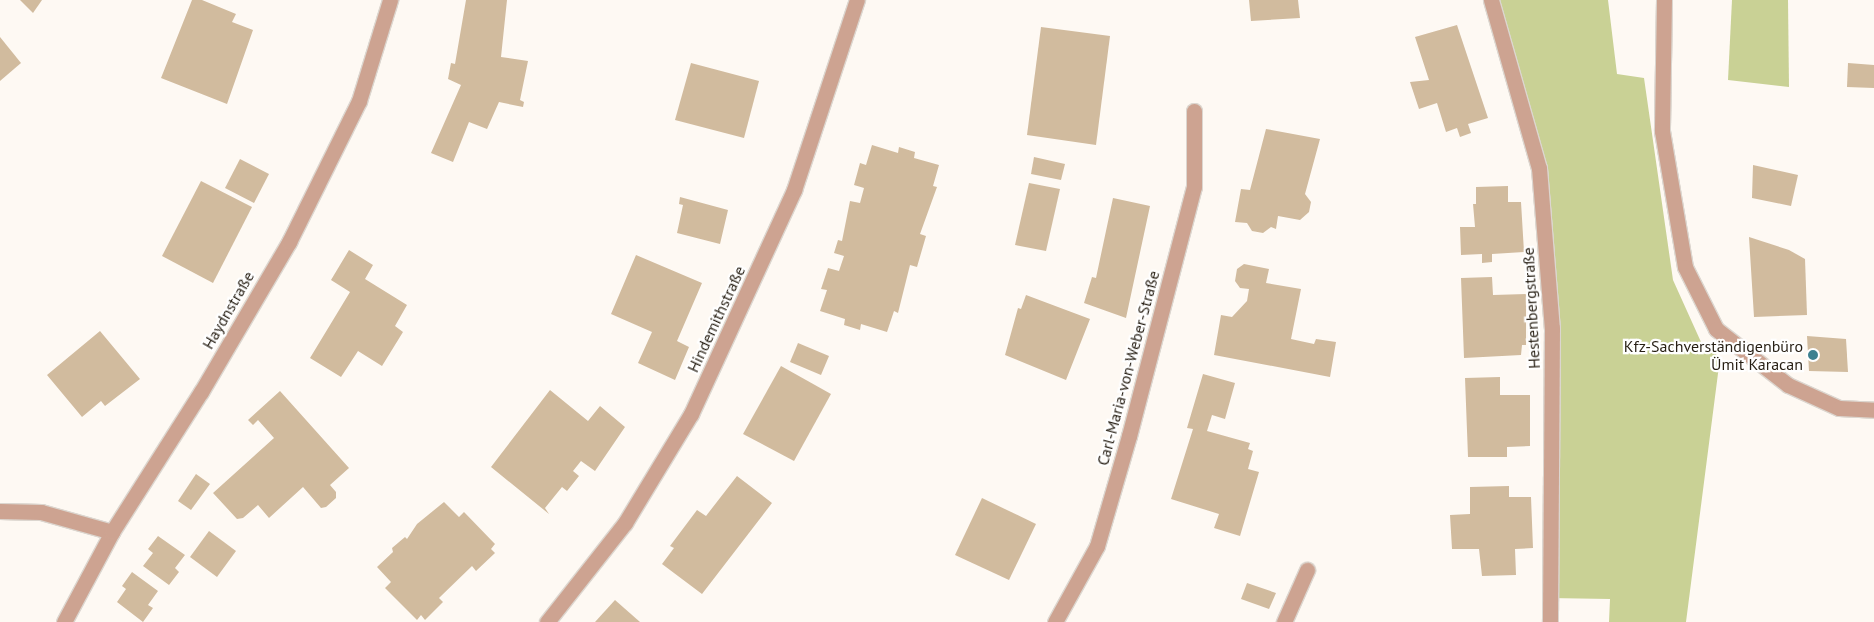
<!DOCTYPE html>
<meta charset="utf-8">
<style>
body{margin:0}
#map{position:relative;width:1874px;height:622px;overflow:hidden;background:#fef9f3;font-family:"PT Sans",sans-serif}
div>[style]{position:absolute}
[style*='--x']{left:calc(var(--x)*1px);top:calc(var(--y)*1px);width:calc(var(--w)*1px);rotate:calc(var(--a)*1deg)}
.green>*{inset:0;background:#c9d195}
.building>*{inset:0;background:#d1bb9e}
.roads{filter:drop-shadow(1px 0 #dcd6cf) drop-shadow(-1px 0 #dcd6cf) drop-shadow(0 1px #dcd6cf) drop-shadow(0 -1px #dcd6cf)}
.minor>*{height:15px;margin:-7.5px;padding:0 7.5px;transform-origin:7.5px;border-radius:7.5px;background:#cda391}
.dots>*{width:14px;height:14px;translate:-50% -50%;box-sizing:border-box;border:2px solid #fff;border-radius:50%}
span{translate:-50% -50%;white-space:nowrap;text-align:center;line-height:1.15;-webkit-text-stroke:4.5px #fff;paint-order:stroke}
.street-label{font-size:16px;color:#271f14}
.poi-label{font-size:16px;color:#271f14}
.right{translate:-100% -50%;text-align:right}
</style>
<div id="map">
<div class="green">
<div style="clip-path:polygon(1491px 0,1608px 0,1617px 74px,1644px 78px,1673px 280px,1701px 342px,1720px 358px,1686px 622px,1609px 622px,1610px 599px,1549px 598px,1552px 328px,1539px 168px)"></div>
<div style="clip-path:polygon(1732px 0,1788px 0,1789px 87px,1728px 80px)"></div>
</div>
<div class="building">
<div style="clip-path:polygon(20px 0,42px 0,33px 13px)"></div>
<div style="clip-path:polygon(192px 0,202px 0,236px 14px,232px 22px,253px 30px,227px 104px,161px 78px)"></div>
<div style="clip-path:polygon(466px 0,507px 0,501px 57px,528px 61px,520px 100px,524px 102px,523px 107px,499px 102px,487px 129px,469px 122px,453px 162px,431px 153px,461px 85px,448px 79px,451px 63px,455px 64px)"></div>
<div style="clip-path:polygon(1249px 0,1298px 0,1300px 18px,1251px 21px)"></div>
<div style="clip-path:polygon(1457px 25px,1488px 118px,1468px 124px,1471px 133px,1460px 137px,1457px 128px,1446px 132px,1437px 103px,1419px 109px,1410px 82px,1429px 80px,1415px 37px)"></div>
<div style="clip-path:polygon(1041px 27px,1110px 36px,1096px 145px,1027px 135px)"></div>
<div style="clip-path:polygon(0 37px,21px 63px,0 81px)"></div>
<div style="clip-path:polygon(691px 63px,759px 81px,744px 138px,675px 120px)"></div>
<div style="clip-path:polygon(1848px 63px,1874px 65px,1874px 88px,1847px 87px)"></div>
<div style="clip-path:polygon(1266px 129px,1320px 139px,1305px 194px,1311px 202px,1309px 212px,1300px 220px,1278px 216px,1276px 229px,1271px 227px,1263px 233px,1252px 231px,1247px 223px,1235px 222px,1241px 189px,1250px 190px)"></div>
<div style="clip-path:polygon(872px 145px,898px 153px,899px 147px,915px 152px,914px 158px,939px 165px,933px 186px,937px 187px,920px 234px,926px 236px,917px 267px,910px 265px,898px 313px,894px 311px,887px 332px,861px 324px,860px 330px,844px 325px,845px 319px,820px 311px,827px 290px,821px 289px,828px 268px,839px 271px,844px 256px,834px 253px,838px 240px,842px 241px,850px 201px,860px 203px,864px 188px,854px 185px,860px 163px,866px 165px)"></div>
<div style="clip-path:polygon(1034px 157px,1065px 164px,1061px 180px,1031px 174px)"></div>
<div style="clip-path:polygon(240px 159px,269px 174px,254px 203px,225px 188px)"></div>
<div style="clip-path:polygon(1753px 165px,1798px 175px,1791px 206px,1752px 198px)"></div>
<div style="clip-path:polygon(201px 181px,252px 207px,213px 283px,162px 256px)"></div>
<div style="clip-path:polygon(1029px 183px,1060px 189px,1046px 251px,1015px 245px)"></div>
<div style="clip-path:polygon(1508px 186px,1508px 202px,1521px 202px,1524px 252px,1492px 254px,1492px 262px,1482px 263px,1482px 254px,1461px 255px,1460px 227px,1475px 227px,1473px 204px,1476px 204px,1476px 187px)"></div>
<div style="clip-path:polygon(680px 197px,728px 210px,720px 244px,677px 233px,683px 205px,679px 204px)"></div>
<div style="clip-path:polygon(1113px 198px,1150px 206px,1126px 318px,1084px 303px,1092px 277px,1096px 278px)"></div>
<div style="clip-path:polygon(1749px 237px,1789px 250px,1805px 259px,1807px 315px,1754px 317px)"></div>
<div style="clip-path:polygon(349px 250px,373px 265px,365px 279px,407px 305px,395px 326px,403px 332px,382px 366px,358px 351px,341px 377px,310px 358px,350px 292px,331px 280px)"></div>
<div style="clip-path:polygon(636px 255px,702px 283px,677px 341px,689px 347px,675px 380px,638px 363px,652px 332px,611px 314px)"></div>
<div style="clip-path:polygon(1244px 264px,1269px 269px,1266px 283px,1301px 289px,1291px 339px,1314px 344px,1316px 339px,1336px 342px,1330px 377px,1214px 355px,1221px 315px,1232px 317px,1247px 301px,1249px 289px,1240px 288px,1235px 281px,1237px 269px)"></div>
<div style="clip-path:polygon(1492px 277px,1493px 295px,1526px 294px,1526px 345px,1522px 345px,1521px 355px,1464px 358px,1461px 278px)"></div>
<div style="clip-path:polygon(1026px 295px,1090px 319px,1066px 380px,1005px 355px,1018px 308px,1021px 309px)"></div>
<div style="clip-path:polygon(100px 331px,140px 379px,105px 406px,101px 401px,82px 417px,47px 375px)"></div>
<div style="clip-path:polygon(1807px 336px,1846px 339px,1848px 372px,1809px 371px)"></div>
<div style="clip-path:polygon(798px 343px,829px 356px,821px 375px,790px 362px)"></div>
<div style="clip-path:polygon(781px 366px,831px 394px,794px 461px,743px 434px)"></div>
<div style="clip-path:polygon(1203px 374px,1235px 383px,1225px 419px,1212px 415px,1207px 431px,1250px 443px,1248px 449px,1253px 451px,1248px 469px,1259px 472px,1240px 536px,1214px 528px,1219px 514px,1171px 499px,1193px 429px,1187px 428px)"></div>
<div style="clip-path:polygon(1500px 377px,1500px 395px,1530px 395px,1530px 446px,1507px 447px,1507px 457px,1468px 457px,1465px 378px)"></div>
<div style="clip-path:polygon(550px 390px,588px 421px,600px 406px,625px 427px,595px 471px,581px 461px,573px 471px,579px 476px,567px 491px,562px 487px,545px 508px,549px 514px,491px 467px)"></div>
<div style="clip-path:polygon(280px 391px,349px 468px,330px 485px,336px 492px,336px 498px,326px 507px,321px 508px,303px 487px,269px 518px,258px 505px,243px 518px,237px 519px,213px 493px,274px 438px,258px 420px,253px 425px,248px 420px)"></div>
<div style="clip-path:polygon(196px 474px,210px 484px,191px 510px,178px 501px)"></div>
<div style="clip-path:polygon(737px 476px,772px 503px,702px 594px,662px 564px,674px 548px,670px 546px,697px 510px,706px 516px)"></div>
<div style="clip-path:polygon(1509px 486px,1509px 497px,1531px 497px,1533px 548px,1515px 549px,1516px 575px,1482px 576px,1479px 549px,1452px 549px,1450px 515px,1470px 514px,1470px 487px)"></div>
<div style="clip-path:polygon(982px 498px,1036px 524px,1009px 580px,955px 555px)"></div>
<div style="clip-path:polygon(444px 502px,459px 517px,464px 512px,495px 544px,491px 549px,495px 553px,476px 571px,472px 566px,439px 598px,443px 602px,425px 620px,421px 615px,417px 620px,385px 588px,391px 582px,377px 567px,393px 552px,392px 548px,405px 537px,407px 539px,417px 524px)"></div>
<div style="clip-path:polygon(209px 531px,236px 551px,217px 577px,190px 557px)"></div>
<div style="clip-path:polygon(158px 536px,185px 555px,175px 568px,179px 572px,169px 585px,143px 566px,153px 553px,148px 549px)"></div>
<div style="clip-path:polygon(132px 572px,158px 591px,148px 605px,153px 608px,143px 622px,117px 602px,126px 589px,122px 586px)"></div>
<div style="clip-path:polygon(1247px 583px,1276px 593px,1269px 609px,1241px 599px)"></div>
<div style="clip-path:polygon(615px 600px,640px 622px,595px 622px)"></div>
</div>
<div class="roads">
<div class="minor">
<div style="--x:1491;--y:0;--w:175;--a:74.1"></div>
<div style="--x:1539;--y:168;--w:161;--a:85.4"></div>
<div style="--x:1552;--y:328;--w:294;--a:90.4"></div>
<div style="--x:1664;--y:0;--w:131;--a:90.9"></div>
<div style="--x:1662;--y:131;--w:138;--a:80.4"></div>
<div style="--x:1685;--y:267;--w:69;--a:63.4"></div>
<div style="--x:1716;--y:329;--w:91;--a:37.9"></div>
<div style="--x:1788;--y:385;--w:56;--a:24.3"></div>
<div style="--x:1839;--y:408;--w:35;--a:3"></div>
<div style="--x:0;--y:511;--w:41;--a:1.4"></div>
<div style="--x:41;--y:512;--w:74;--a:15.7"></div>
<div style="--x:64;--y:622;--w:102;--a:-61.9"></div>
<div style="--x:112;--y:532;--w:166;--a:-57.6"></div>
<div style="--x:201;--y:392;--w:174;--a:-59.6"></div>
<div style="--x:289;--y:242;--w:157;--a:-63.6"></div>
<div style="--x:359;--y:101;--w:106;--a:-72.9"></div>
<div style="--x:547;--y:622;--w:126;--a:-51.8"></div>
<div style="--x:625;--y:523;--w:127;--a:-58.8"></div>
<div style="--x:691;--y:414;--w:247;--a:-65.3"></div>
<div style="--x:794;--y:190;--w:200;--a:-71.7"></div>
<div style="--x:1055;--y:622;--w:87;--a:-61.1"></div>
<div style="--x:1097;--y:546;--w:115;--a:-73.8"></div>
<div style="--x:1129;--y:436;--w:257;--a:-75.4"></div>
<div style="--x:1194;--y:187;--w:76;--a:-90"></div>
<div style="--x:1284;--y:622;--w:57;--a:-66.1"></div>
</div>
</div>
<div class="dots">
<div style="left:1813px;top:355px;background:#3d8190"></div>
</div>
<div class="street-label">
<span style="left:1531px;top:308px;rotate:-93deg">Hestenbergstraße</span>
<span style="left:228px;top:310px;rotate:-60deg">Haydnstraße</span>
<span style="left:716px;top:319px;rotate:-65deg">Hindemithstraße</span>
<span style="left:1128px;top:368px;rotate:-75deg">Carl-Maria-von-Weber-Straße</span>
</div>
<div class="poi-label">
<span class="right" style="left:1803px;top:355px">Kfz-Sachverständigenbüro<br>Ümit Karacan</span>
</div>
</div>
